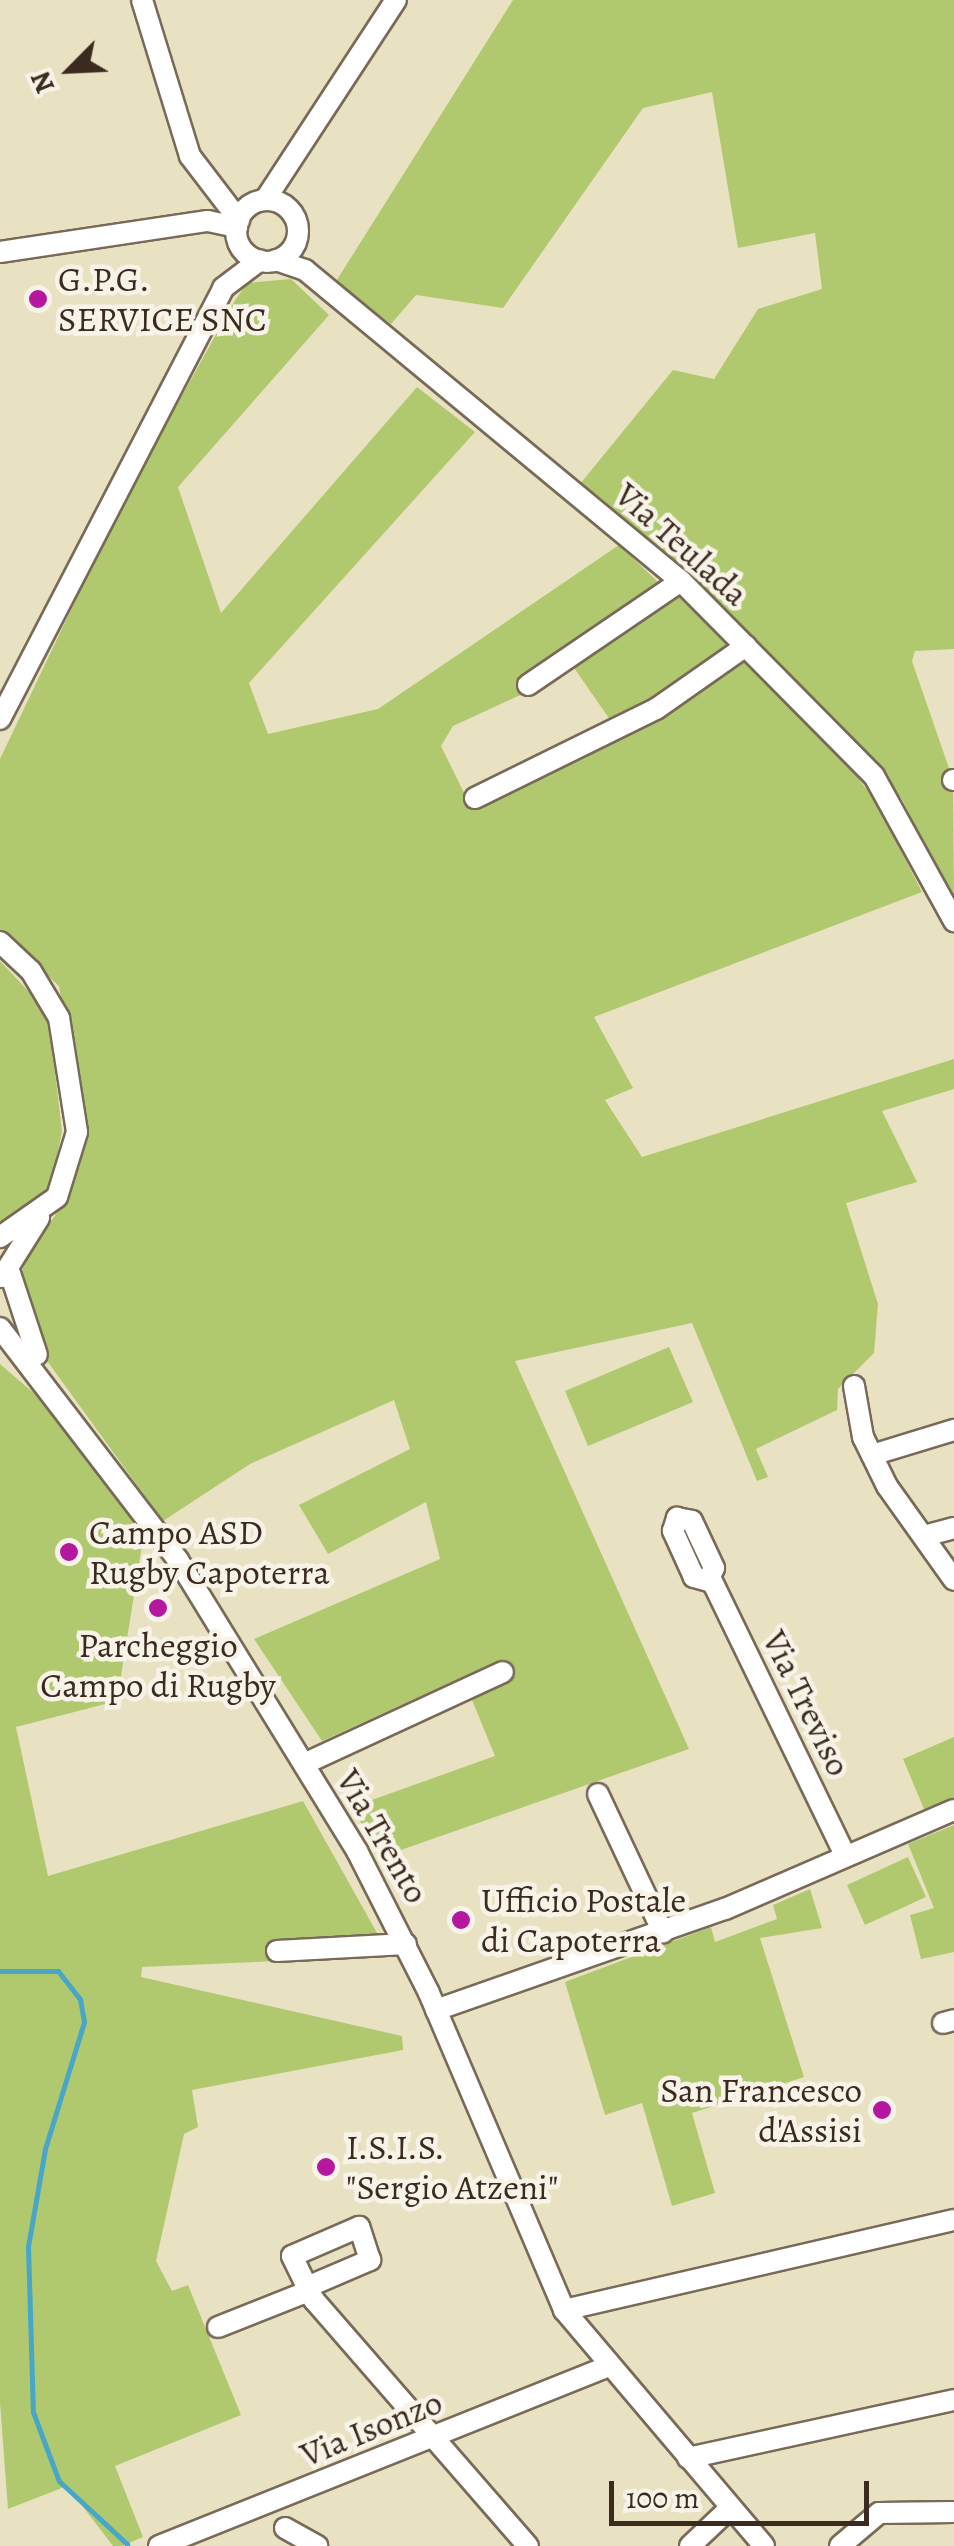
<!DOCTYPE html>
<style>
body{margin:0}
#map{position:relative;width:954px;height:2546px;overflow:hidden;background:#e9e2c2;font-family:Alegreya,serif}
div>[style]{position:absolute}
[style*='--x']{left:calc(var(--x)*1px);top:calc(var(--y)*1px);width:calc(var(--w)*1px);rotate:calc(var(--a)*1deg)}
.green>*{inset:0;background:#b1c96e}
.stream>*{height:5px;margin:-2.5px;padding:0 2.5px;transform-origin:2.5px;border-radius:2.5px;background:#48a6c7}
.roads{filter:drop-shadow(2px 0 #786a57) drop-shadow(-2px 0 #786a57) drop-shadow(0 2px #786a57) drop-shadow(0 -2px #786a57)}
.minor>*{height:20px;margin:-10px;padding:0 10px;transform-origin:10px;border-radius:10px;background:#fff}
.minor>.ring{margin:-10px;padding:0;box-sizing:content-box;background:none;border:20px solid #fff;border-radius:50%}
.dots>*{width:28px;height:28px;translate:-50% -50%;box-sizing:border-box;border:5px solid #f7f3e8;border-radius:50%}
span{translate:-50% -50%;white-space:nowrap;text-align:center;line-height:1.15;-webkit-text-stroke:9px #f7f3e8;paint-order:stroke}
.poi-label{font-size:35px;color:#3b2a1e}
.left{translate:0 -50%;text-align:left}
.right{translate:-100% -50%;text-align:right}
.street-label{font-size:35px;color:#3b2a1e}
.north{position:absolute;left:20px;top:20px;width:100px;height:100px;-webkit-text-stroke:8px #f7f3e8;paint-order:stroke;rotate:246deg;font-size:28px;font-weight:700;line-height:40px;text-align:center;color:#3b2a1e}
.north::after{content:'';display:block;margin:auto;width:35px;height:45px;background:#3b2a1e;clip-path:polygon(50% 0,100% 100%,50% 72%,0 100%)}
.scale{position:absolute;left:609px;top:2481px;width:260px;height:45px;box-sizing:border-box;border:5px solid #3b2a1e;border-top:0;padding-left:12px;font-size:30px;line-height:35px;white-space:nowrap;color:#3b2a1e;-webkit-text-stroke:8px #f7f3e8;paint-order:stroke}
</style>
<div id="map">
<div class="green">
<div style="clip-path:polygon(513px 0,954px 0,954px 649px,915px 651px,912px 661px,953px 780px,954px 905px,903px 801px,869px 756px,580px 484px,673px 370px,714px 379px,758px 309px,822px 289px,815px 233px,738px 248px,712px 92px,643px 108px,503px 308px,416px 295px,391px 324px,335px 283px)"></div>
<div style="clip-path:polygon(291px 279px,329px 315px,178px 487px,221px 613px,417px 387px,475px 432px,249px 683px,268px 734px,378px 709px,619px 545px,658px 582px,519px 676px,527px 692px,453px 726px,441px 746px,471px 807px,643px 724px,742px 658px,835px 747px,876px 802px,922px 892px,594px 1017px,633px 1088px,605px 1100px,642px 1157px,954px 1059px,954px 1089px,882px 1111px,917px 1182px,846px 1203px,878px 1304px,874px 1353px,838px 1389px,837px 1410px,756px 1449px,768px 1477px,757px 1481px,692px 1323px,515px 1361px,689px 1749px,381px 1857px,352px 1807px,495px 1756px,472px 1700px,509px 1682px,498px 1661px,322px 1741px,254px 1639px,440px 1559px,426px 1502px,328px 1554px,299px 1505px,410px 1449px,394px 1400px,250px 1464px,163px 1521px,37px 1347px,19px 1283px,26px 1257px,71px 1193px,84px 1139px,59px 986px,0 932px,0 759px,118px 511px,234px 302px,247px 283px)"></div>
<div style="clip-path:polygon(676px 594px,728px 645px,613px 724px,572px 665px)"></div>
<div style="clip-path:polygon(0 961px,48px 1012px,62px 1131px,51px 1186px,0 1229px)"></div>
<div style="clip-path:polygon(669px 1347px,693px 1402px,588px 1446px,565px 1391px)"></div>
<div style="clip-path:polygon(0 1364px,65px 1420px,144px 1533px,117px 1701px,16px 1727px,48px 1876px,303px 1801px,390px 1956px,142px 1967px,141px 1977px,402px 2036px,403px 2050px,192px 2090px,198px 2127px,184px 2134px,156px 2261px,172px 2291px,188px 2285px,241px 2415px,115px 2466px,143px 2537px,122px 2546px,113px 2546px,67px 2486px,8px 2509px,0 2403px)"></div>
<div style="clip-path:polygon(954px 1737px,954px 1798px,924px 1809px,903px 1759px)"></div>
<div style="clip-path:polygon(954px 1825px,954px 1952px,921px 1959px,910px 1915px,934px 1908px,908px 1844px)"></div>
<div style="clip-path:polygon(908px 1857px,926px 1897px,865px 1925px,847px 1885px)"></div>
<div style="clip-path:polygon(810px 1889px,822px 1928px,760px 1938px,804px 2077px,692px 2113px,715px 2193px,672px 2206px,642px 2103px,605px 2115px,565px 1982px,711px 1927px,715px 1942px,777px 1919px,773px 1905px)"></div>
</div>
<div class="stream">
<div style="--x:0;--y:1971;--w:58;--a:0"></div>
<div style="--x:58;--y:1971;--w:36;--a:52"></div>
<div style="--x:80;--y:1999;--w:23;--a:80"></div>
<div style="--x:84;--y:2022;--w:133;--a:107.1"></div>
<div style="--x:45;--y:2149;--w:98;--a:99.9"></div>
<div style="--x:28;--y:2246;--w:166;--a:88.3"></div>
<div style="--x:33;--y:2412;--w:74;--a:69.4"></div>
<div style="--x:59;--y:2481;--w:93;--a:42.8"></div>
</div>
<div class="roads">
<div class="minor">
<div style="--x:142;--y:0;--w:163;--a:72.9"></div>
<div style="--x:190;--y:156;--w:81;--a:52.6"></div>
<div style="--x:265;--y:200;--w:239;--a:-56.8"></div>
<div class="ring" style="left:236px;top:200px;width:42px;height:42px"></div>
<div style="--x:0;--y:252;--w:210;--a:-8.5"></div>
<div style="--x:208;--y:221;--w:30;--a:12"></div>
<div style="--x:276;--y:260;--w:31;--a:19"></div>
<div style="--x:305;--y:270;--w:488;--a:39.6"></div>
<div style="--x:681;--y:581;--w:274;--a:45.3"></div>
<div style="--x:874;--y:776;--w:166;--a:61.1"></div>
<div style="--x:528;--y:685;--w:185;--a:-34.2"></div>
<div style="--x:0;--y:719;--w:485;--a:-62.6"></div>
<div style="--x:223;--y:288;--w:46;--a:-37.1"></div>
<div style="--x:953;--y:780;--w:1;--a:0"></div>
<div style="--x:475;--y:798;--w:202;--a:-26.2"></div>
<div style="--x:656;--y:709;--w:110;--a:-35"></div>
<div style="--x:0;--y:942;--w:42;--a:43.1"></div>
<div style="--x:31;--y:971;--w:55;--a:59.2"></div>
<div style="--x:59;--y:1018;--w:115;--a:81"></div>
<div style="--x:77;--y:1132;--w:68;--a:107.1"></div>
<div style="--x:57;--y:1197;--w:70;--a:144.9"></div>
<div style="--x:10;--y:1273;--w:86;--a:71.8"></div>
<div style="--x:2;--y:1277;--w:70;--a:-57.9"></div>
<div style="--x:0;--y:1328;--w:292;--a:52.5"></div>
<div style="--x:178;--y:1560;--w:342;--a:58.4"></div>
<div style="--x:357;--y:1851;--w:159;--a:63.1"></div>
<div style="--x:429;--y:1993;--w:345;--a:66.9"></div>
<div style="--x:564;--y:2310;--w:309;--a:49.7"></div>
<div style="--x:854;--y:1386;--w:52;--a:80"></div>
<div style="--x:863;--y:1437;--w:55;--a:63.9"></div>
<div style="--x:887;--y:1486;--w:115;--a:54.5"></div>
<div style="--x:872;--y:1455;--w:86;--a:-17"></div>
<div style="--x:677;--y:1518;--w:15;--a:11"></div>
<div style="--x:692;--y:1521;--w:52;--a:64.9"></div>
<div style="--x:714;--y:1568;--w:14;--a:115"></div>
<div style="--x:708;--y:1581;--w:15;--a:-164"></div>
<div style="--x:694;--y:1577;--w:51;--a:-114.5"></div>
<div style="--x:673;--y:1531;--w:14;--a:-73"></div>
<div style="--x:928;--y:1535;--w:27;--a:-15"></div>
<div style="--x:711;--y:1579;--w:307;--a:64.1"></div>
<div style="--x:304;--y:1764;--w:219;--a:-24.8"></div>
<div style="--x:598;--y:1794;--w:153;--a:64.8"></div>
<div style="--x:277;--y:1951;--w:129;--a:-3.1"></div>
<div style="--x:436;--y:2010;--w:306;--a:-19.3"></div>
<div style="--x:725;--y:1909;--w:249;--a:-23.4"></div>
<div style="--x:943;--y:2023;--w:11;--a:-15"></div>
<div style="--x:307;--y:2287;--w:69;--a:-23.2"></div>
<div style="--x:370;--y:2260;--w:35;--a:-108"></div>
<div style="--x:359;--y:2227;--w:73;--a:156.6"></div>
<div style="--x:292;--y:2256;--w:34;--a:64"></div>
<div style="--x:307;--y:2287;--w:15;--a:62"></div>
<div style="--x:314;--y:2300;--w:326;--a:49"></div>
<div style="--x:564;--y:2310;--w:400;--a:-13"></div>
<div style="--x:218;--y:2327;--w:98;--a:-21.6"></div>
<div style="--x:688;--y:2458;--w:272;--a:-12.3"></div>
<div style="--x:285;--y:2528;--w:37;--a:29"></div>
<div style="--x:159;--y:2546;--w:482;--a:-21.8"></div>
<div style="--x:690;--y:2546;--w:55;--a:-43.5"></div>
<div style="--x:840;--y:2546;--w:51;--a:-40.2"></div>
<div style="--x:879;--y:2513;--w:75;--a:-0.8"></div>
</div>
</div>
<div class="dots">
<div style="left:38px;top:299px;background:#b5179e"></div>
<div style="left:69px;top:1552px;background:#b5179e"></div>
<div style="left:158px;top:1608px;background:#b5179e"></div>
<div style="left:461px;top:1920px;background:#b5179e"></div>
<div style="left:882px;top:2110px;background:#b5179e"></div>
<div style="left:326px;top:2167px;background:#b5179e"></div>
</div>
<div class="poi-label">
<span class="left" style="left:58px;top:299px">G.P.G.<br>SERVICE SNC</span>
<span class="left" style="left:89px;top:1552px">Campo ASD<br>Rugby Capoterra</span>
<span style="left:158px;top:1665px">Parcheggio<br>Campo di Rugby</span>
<span class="left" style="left:481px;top:1920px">Ufficio Postale<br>di Capoterra</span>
<span class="right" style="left:862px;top:2110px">San Francesco<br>d'Assisi</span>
<span class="left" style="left:346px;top:2167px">I.S.I.S.<br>"Sergio Atzeni"</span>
</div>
<div class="street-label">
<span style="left:682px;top:544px;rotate:42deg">Via Teulada</span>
<span style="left:807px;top:1703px;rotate:64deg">Via Treviso</span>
<span style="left:383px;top:1836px;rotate:60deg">Via Trento</span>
<span style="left:371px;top:2428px;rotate:-22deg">Via Isonzo</span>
</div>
<div class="north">N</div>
<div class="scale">100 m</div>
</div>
